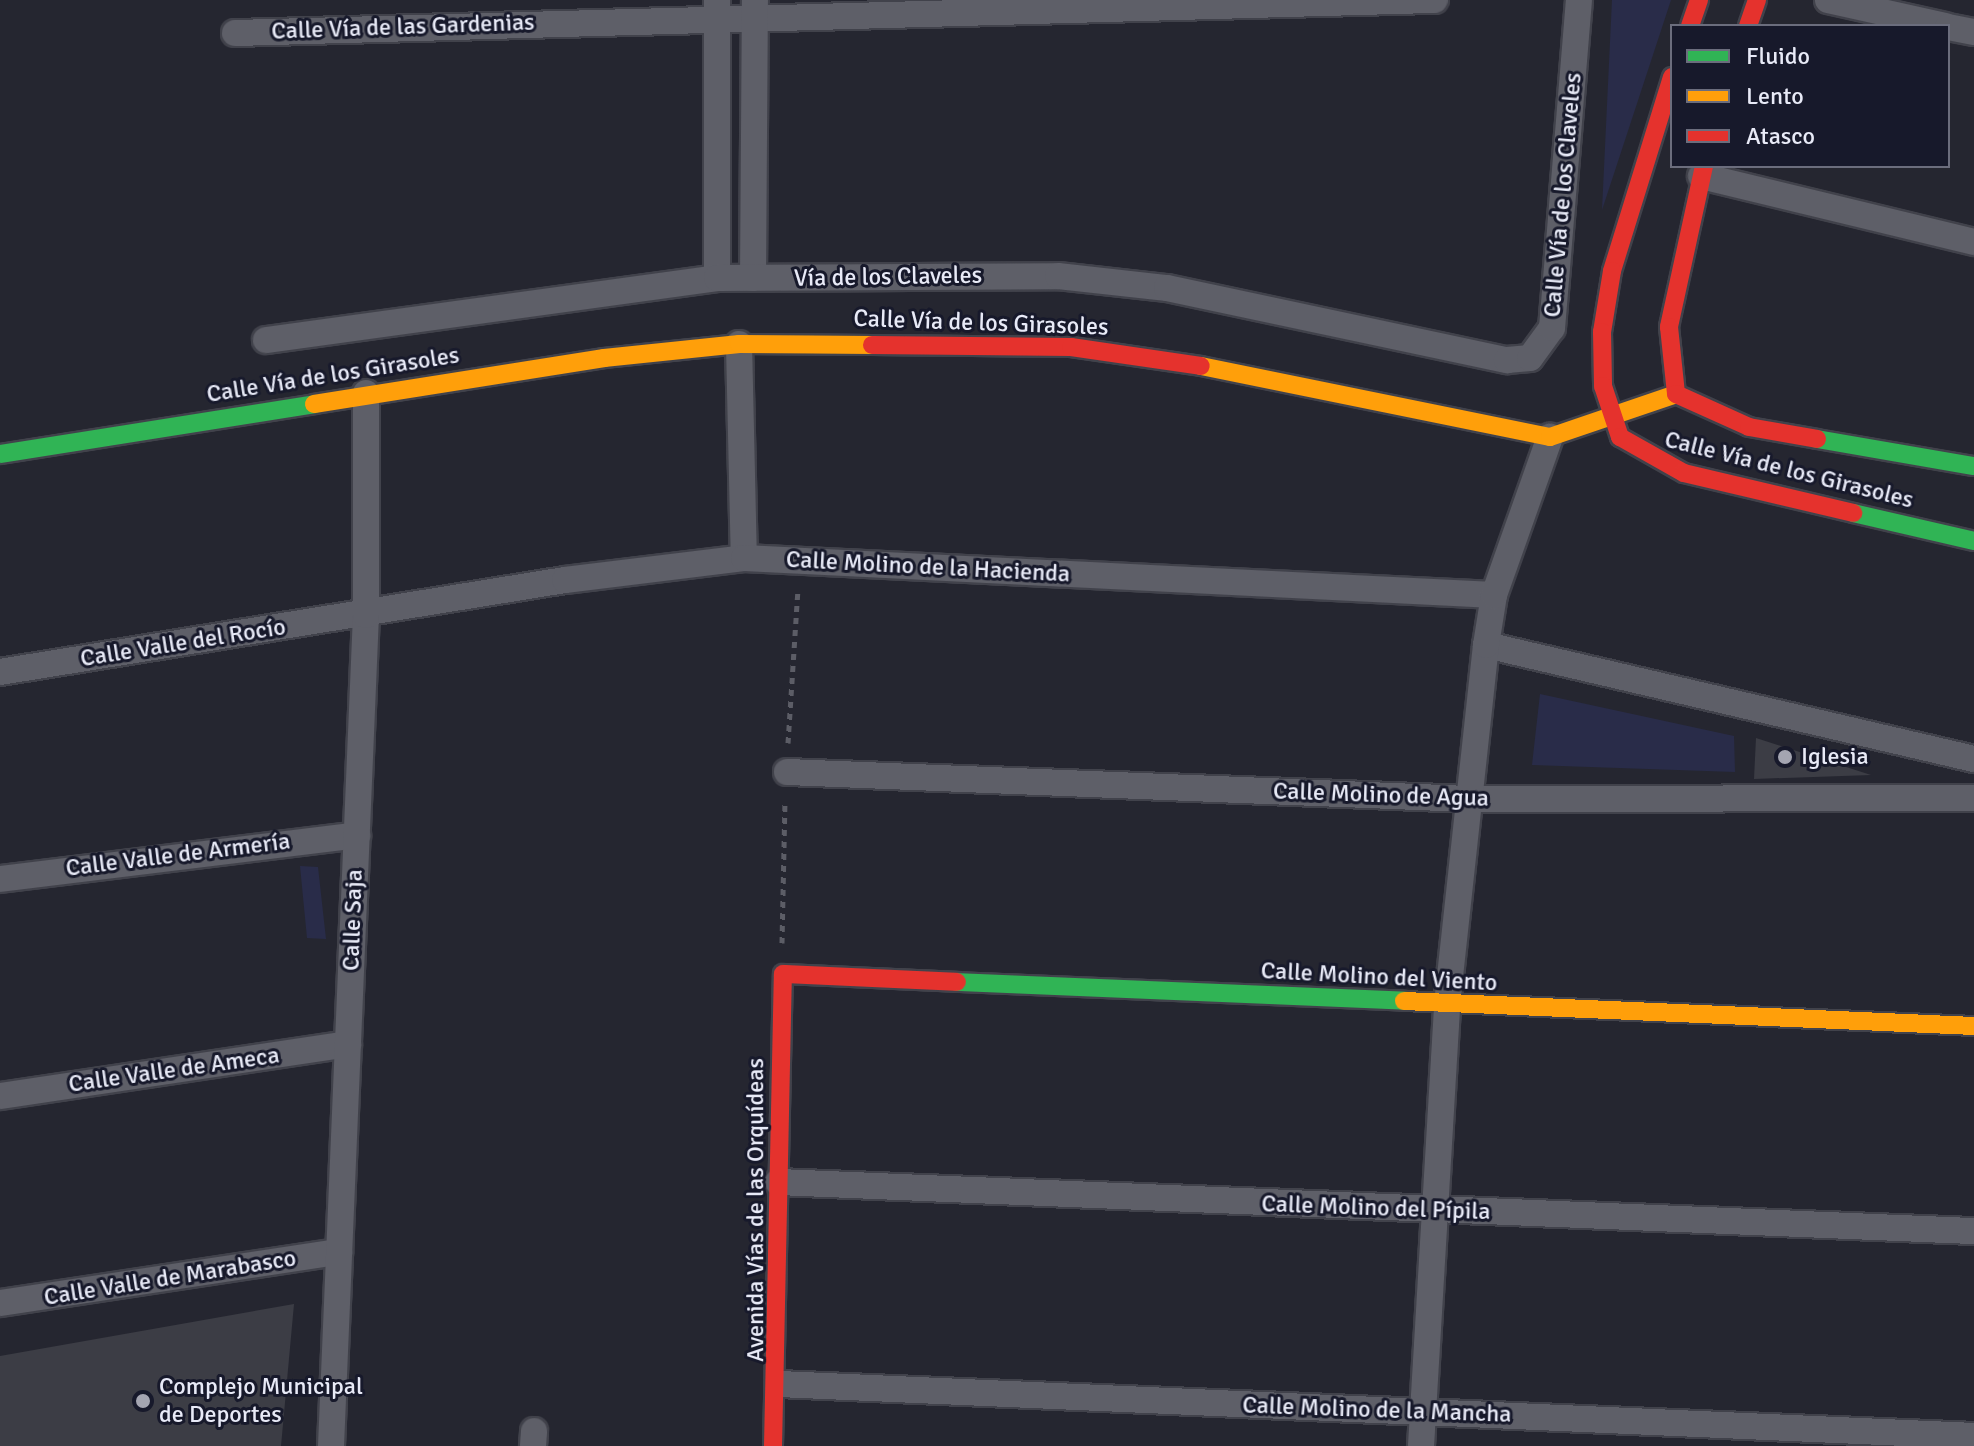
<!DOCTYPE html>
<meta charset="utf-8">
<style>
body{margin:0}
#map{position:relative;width:1974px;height:1446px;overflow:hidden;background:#252630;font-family:Signika,sans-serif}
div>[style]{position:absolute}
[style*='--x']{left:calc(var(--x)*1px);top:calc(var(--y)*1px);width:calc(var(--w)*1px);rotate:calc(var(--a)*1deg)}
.green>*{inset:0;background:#292c49}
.building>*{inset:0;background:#3c3d45}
.path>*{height:5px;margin-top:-2.5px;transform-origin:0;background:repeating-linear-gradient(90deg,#5c5d66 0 6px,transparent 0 12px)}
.roads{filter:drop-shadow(2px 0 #41424b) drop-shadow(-2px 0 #41424b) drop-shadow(0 2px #41424b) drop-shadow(0 -2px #41424b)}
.street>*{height:26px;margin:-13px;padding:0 13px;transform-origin:13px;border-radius:13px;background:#5e5f68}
.fast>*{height:18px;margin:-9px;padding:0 9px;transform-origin:9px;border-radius:9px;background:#30b455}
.slow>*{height:18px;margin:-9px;padding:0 9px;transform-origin:9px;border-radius:9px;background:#ff9f0a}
.jam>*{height:18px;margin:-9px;padding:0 9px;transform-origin:9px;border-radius:9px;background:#e5322d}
.dots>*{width:22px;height:22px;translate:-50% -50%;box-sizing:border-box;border:4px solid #17192b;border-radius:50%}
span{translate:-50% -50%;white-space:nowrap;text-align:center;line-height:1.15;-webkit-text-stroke:6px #17192b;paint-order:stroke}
.street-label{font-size:24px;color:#e8eaf7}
.poi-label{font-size:24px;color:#e8eaf7}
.left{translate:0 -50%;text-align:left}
.legend{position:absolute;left:1670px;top:24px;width:280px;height:144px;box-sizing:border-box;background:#17192b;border:2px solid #6b6d7d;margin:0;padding:10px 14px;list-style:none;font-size:24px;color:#e8eaf7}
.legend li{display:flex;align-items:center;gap:16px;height:40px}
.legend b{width:40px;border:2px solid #6b6d7d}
</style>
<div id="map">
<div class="green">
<div style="clip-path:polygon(1612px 0,1671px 0,1602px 210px)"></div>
<div style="clip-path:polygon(1540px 694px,1734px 736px,1735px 772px,1532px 765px)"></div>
<div style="clip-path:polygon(300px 866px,318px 867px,326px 939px,307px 938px)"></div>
</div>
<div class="building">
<div style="clip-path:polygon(1756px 738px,1871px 775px,1754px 779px)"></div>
<div style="clip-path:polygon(294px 1304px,281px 1446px,0 1446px,0 1356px)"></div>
</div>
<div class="path">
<div style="--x:788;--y:743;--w:154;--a:-86.3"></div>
<div style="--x:782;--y:943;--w:142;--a:-88.8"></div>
</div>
<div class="roads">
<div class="street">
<div style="--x:1828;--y:0;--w:120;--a:12.5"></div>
<div style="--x:1948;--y:27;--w:26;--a:11"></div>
<div style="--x:235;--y:33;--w:1200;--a:-1.58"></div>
<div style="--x:1701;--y:176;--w:281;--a:13.6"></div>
<div style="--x:717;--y:278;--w:278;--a:-90"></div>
<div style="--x:753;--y:278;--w:278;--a:-89.6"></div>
<div style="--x:266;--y:340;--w:455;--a:-7.8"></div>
<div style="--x:717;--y:278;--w:341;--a:-0.3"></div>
<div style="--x:1058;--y:276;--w:110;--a:6.3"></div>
<div style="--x:1167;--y:288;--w:348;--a:12"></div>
<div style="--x:1507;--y:360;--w:23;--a:-5"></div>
<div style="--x:1530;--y:358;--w:37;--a:-54"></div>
<div style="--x:1552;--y:328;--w:329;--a:-85.3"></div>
<div style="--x:739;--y:344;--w:214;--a:88.7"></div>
<div style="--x:1486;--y:645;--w:501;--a:13.15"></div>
<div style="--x:0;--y:672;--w:572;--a:-9.25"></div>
<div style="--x:565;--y:580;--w:180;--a:-7"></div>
<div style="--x:744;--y:558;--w:751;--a:2.82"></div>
<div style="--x:787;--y:772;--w:682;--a:2.27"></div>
<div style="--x:1468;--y:799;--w:506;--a:-0.11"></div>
<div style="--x:0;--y:879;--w:360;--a:-7"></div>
<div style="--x:0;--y:1096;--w:352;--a:-8.5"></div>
<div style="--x:778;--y:1182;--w:1197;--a:2.35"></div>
<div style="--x:0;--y:1303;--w:343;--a:-8.6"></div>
<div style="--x:779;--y:1384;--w:1196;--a:2.49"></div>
<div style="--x:331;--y:1446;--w:832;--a:-87.59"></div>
<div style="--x:366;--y:615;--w:222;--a:-90"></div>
<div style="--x:533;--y:1446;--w:15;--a:-86"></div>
<div style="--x:1421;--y:1446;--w:443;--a:-86.6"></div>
<div style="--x:1447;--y:1004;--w:361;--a:-83.8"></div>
<div style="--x:1486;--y:645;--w:51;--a:-80.9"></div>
<div style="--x:1494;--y:595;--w:168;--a:-70.5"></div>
</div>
<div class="fast">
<div style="--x:1817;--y:439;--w:159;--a:9.8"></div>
<div style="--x:0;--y:454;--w:318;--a:-9"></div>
<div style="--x:1853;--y:513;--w:124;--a:13"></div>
<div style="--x:957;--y:982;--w:447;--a:2.4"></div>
</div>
<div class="slow">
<div style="--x:1201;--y:366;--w:356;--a:11.5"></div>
<div style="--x:1550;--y:437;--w:133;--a:-18.8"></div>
<div style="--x:314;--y:404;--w:294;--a:-9"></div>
<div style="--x:604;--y:358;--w:136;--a:-5.9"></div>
<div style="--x:739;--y:344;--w:133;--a:0.4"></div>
<div style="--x:1404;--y:1001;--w:571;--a:2.51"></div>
</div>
<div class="jam">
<div style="--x:1690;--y:26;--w:28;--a:-71"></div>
<div style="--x:1748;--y:26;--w:28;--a:-71"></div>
<div style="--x:1672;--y:77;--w:203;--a:107.2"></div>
<div style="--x:1612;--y:271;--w:62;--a:99.3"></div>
<div style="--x:1602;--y:332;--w:54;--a:88.9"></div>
<div style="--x:1603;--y:386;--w:54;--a:71.6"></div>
<div style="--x:1620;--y:437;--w:73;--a:29.4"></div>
<div style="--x:1684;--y:473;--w:174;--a:13.3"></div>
<div style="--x:1704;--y:166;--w:165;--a:102.3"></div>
<div style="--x:1669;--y:327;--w:67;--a:84"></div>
<div style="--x:1676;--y:394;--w:80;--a:24.3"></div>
<div style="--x:1749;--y:427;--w:69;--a:10"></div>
<div style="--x:872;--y:345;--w:199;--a:0.6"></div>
<div style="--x:1071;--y:347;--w:131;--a:8.3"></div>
<div style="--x:773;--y:1446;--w:472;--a:-88.8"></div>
<div style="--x:783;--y:974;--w:174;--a:2.6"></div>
</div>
</div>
<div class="dots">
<div style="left:1785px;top:757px;background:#a4a5b1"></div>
<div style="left:143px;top:1401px;background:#a4a5b1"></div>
</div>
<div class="street-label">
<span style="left:403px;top:27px;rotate:-2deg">Calle Vía de las Gardenias</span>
<span style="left:1563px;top:195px;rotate:-85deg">Calle Vía de los Claveles</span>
<span style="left:888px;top:277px;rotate:-1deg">Vía de los Claveles</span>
<span style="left:981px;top:323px;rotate:2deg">Calle Vía de los Girasoles</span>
<span style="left:333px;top:375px;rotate:-9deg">Calle Vía de los Girasoles</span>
<span style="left:1789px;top:470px;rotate:14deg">Calle Vía de los Girasoles</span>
<span style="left:928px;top:567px;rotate:3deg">Calle Molino de la Hacienda</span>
<span style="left:183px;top:643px;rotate:-9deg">Calle Valle del Rocío</span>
<span style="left:1381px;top:795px;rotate:2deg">Calle Molino de Agua</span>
<span style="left:178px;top:855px;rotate:-7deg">Calle Valle de Armería</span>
<span style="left:353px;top:920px;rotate:-88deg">Calle Saja</span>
<span style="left:1379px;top:977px;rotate:3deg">Calle Molino del Viento</span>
<span style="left:174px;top:1070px;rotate:-8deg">Calle Valle de Ameca</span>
<span style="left:1376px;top:1208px;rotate:2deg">Calle Molino del Pípila</span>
<span style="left:756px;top:1210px;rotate:-90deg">Avenida Vías de las Orquídeas</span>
<span style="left:170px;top:1278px;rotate:-9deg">Calle Valle de Marabasco</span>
<span style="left:1377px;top:1410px;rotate:2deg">Calle Molino de la Mancha</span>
</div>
<div class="poi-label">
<span class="left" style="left:1801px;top:757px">Iglesia</span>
<span class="left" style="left:159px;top:1401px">Complejo Municipal<br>de Deportes</span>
</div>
<ul class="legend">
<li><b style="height:10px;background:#30b455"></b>Fluido</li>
<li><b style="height:10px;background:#ff9f0a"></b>Lento</li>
<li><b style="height:10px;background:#e5322d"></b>Atasco</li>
</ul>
</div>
